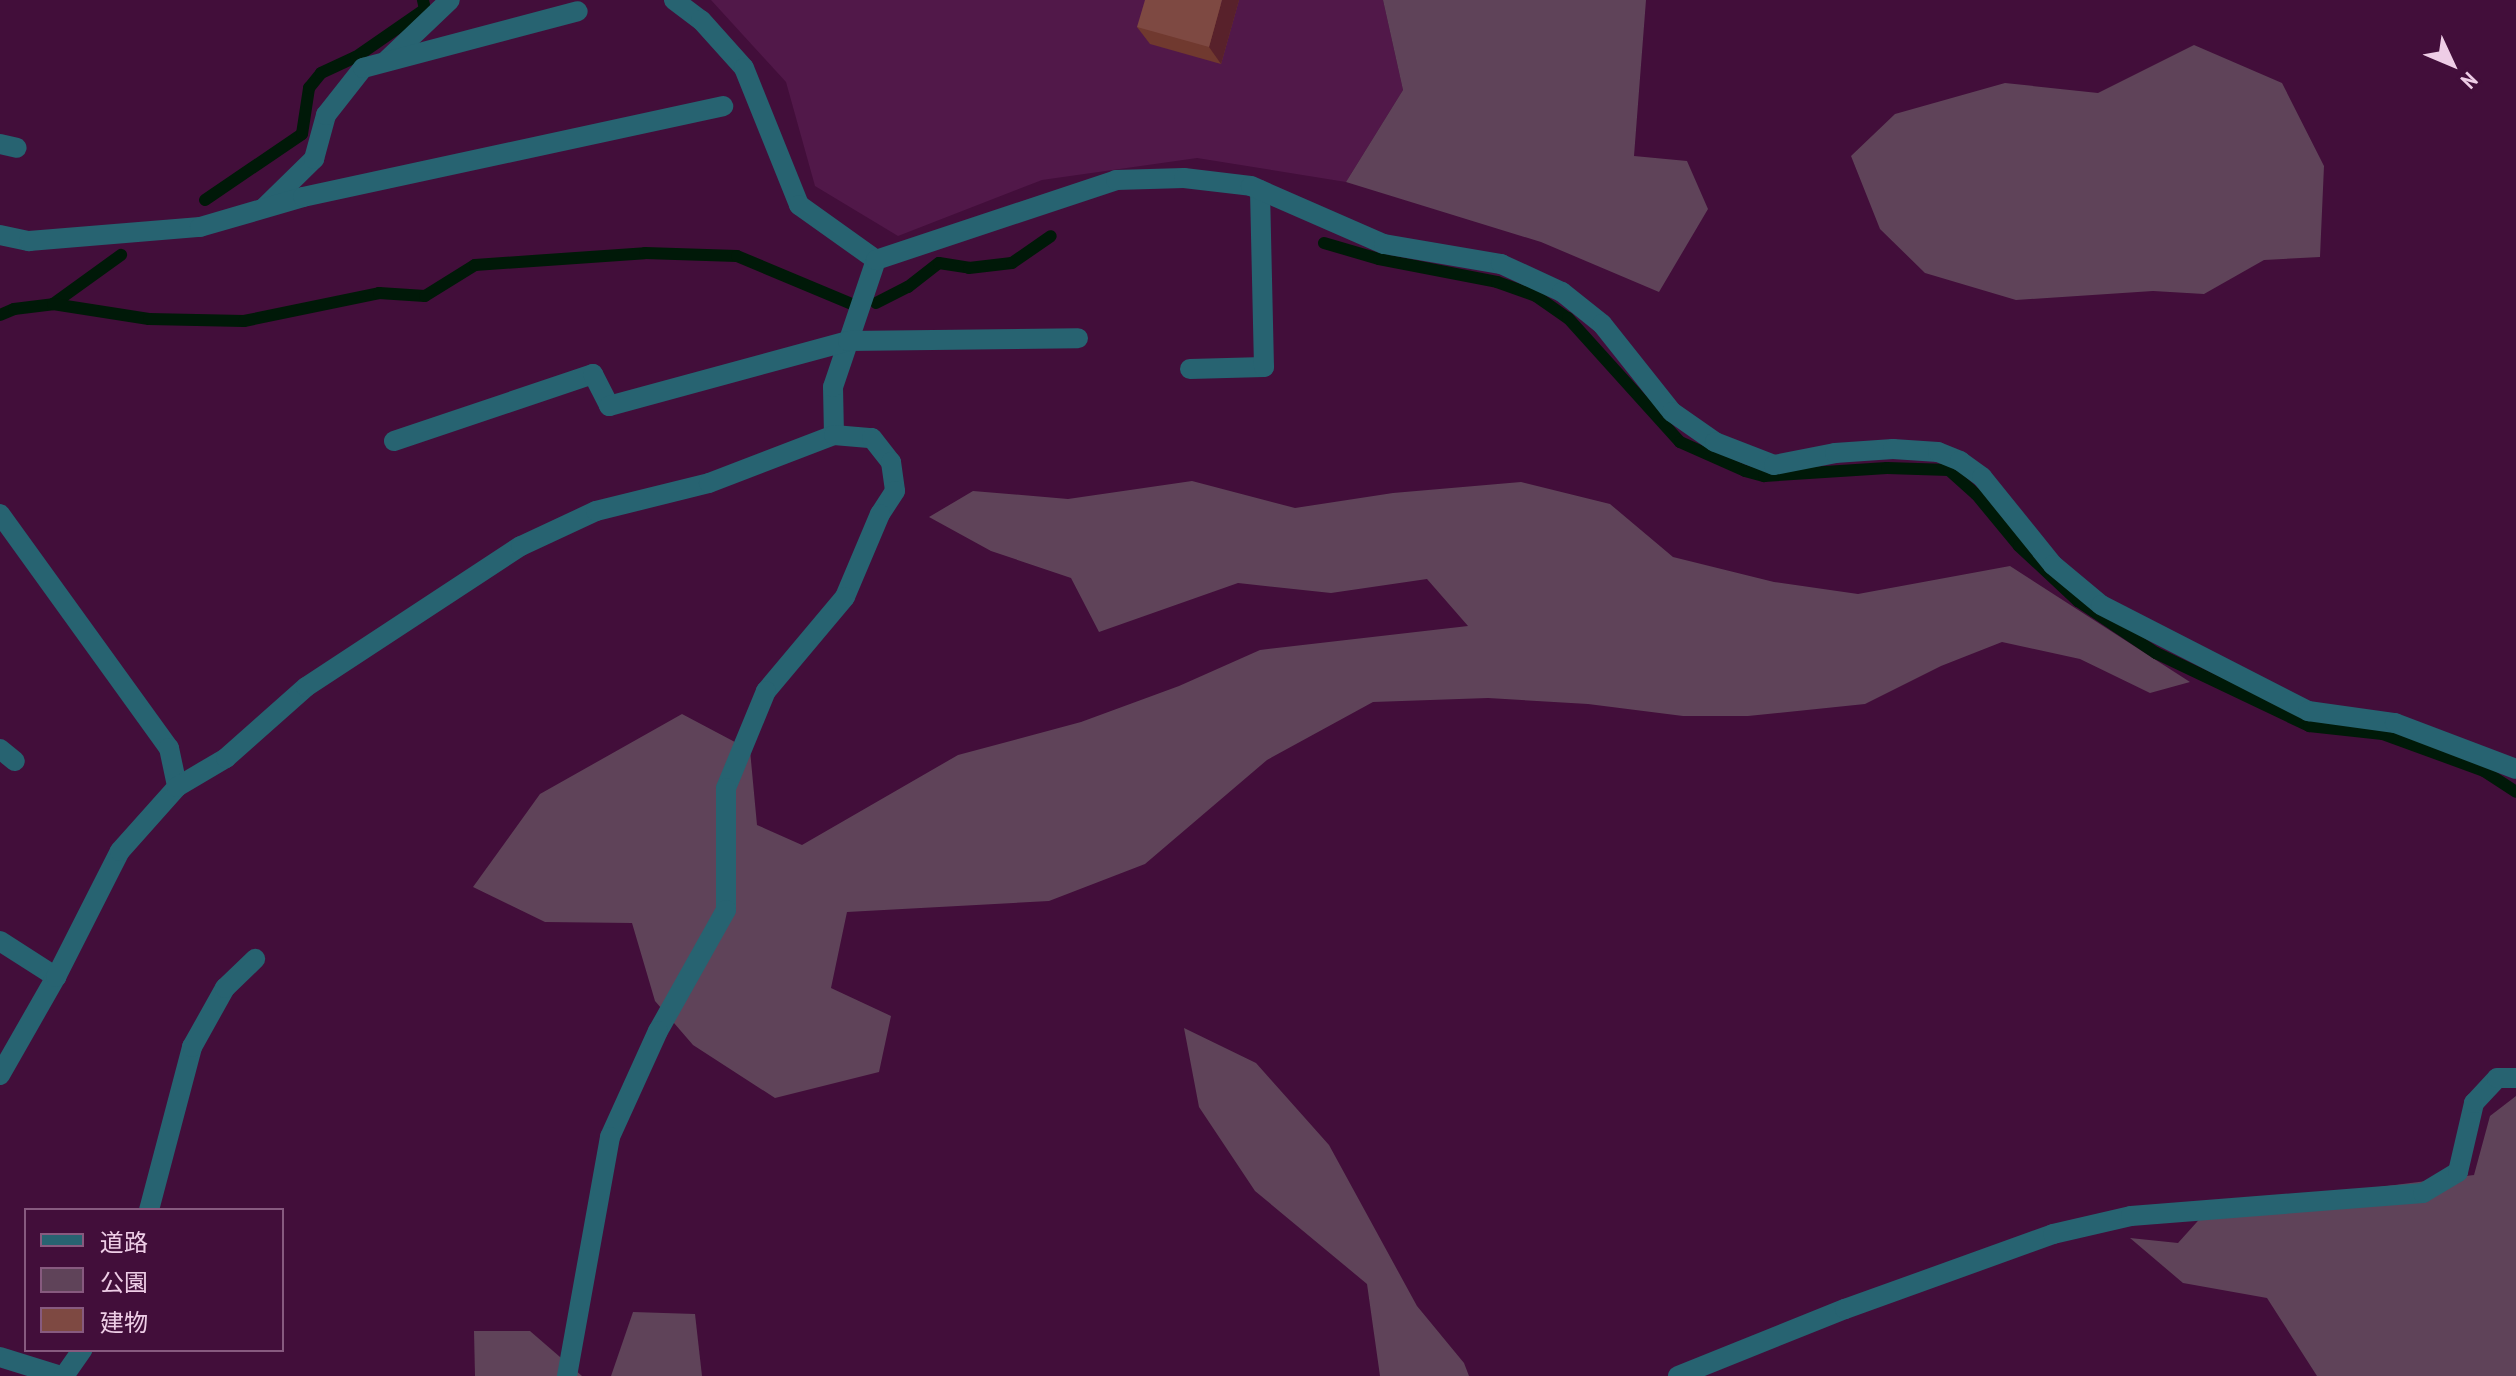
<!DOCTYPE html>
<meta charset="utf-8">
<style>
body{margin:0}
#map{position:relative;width:2516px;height:1376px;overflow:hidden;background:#420e3a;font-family:"PT Sans Narrow","Noto Sans JP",sans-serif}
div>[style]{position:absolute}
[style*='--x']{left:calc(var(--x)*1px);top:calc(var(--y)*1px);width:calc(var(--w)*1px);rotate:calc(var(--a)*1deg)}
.built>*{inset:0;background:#511849}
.green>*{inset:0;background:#5f4359}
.stream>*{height:12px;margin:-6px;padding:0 6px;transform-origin:6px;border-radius:6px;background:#001908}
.street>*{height:20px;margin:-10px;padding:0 10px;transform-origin:10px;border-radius:10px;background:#276371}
.wall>*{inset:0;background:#70392f}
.shaded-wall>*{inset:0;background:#58212b}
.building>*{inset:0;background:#7e4942}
span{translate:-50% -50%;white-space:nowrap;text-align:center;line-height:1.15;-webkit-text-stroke:7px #420e3a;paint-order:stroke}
.legend{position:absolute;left:24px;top:1208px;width:260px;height:144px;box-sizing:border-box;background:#420e3a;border:2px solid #875a7f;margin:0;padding:10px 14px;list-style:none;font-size:24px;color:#eecde6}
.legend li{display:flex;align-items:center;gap:16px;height:40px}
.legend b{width:40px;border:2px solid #875a7f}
.north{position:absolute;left:2412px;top:24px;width:80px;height:80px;-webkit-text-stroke:6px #420e3a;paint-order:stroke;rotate:134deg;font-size:22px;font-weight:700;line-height:32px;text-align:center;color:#eecde6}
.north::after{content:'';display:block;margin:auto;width:28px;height:36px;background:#eecde6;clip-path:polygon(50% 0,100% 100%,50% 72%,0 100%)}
</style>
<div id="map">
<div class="built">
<div style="clip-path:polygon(711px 0,1383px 0,1403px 90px,1346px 182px,1197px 158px,1042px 180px,898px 236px,815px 186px,786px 82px)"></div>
</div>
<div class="green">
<div style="clip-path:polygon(1383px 0,1646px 0,1634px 156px,1687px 161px,1708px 209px,1659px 292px,1541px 242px,1346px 182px,1403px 90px)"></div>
<div style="clip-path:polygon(2194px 45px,2282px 83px,2324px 166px,2320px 257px,2264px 260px,2204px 294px,2153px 291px,2016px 300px,1925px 273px,1880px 229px,1851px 156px,1895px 114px,2005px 83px,2098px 93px)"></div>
<div style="clip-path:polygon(1192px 481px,1295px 508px,1393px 493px,1521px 482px,1610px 504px,1673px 557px,1774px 582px,1858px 594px,2010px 566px,2190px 682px,2150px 693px,2080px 659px,2002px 642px,1941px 666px,1865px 704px,1748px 716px,1683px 716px,1588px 704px,1488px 698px,1373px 702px,1267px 760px,1145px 864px,1049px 901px,847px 912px,831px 988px,891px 1016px,879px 1072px,775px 1098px,693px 1045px,655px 1001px,632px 923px,545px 922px,473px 887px,540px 794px,682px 714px,750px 750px,757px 825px,802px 845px,958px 755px,1081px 722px,1179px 686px,1260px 650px,1468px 626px,1427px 579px,1331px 593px,1238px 583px,1099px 632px,1071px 578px,991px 551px,929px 517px,973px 491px,1068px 499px)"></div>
<div style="clip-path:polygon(1184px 1028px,1256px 1063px,1329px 1145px,1417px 1306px,1464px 1363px,1469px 1376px,1380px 1376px,1367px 1284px,1255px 1191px,1199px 1107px)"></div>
<div style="clip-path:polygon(2516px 1096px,2516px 1376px,2317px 1376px,2267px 1298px,2183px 1283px,2130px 1238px,2178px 1243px,2214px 1203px,2285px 1199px,2474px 1175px,2490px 1116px)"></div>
<div style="clip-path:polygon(633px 1312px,695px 1314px,702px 1376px,611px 1376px)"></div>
<div style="clip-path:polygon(474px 1331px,530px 1331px,582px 1376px,475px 1376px)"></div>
</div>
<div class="stream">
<div style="--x:205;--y:200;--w:117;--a:-34.2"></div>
<div style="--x:302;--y:134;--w:47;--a:-81.3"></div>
<div style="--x:309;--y:88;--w:19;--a:-51"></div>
<div style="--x:321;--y:73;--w:38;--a:-25"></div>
<div style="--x:356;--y:57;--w:84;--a:-34.8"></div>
<div style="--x:425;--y:9;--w:9;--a:-103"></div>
<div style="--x:1324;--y:243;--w:57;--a:16.2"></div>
<div style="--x:1379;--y:259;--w:120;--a:11"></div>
<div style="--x:1497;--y:282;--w:41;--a:19.7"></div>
<div style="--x:1536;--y:296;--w:39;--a:35"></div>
<div style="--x:1568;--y:318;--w:167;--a:47.9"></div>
<div style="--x:1680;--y:442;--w:71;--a:24"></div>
<div style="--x:1745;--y:471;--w:20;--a:15"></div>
<div style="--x:1764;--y:476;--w:123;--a:-3.7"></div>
<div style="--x:1887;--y:468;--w:62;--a:1.8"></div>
<div style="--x:1949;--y:470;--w:36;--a:42"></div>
<div style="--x:1976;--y:494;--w:67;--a:50.4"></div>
<div style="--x:2019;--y:546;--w:81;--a:43"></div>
<div style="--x:2078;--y:601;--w:94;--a:33.7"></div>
<div style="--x:2156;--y:653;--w:170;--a:25.5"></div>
<div style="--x:2309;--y:726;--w:74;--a:6.2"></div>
<div style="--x:2383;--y:734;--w:108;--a:20.1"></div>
<div style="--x:2484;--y:771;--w:38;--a:33"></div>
<div style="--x:876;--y:303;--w:36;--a:-27"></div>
<div style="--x:908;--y:287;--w:39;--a:-38"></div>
<div style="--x:939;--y:263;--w:30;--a:9"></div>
<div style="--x:969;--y:268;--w:43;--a:-6.6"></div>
<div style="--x:1012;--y:263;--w:47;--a:-34.7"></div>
<div style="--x:53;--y:304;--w:84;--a:-35.8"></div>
<div style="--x:0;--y:315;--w:15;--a:-23"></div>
<div style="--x:14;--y:309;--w:39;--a:-7"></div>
<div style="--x:53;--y:304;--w:97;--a:8.9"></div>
<div style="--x:149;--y:319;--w:95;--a:1.2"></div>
<div style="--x:244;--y:321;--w:138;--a:-11.7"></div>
<div style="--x:379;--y:293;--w:46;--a:3.7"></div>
<div style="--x:425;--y:296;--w:59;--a:-31.8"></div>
<div style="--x:475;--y:265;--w:170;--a:-4"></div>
<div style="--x:645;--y:253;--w:92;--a:1.9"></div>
<div style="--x:737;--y:256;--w:125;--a:22.7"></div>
</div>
<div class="street">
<div style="--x:674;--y:0;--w:34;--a:37"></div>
<div style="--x:701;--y:20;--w:64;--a:48.1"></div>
<div style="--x:744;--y:68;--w:148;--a:68.1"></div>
<div style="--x:799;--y:205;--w:95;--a:35.5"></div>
<div style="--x:386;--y:61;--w:88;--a:-43.6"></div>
<div style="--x:0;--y:144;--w:17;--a:13"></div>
<div style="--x:265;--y:207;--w:69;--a:-44.4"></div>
<div style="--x:314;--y:159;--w:46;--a:-74.7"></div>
<div style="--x:326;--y:115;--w:60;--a:-51.8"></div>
<div style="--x:363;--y:68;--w:222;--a:-14.8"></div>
<div style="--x:0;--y:235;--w:30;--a:12"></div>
<div style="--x:29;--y:241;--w:172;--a:-4.7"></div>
<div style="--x:200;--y:227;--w:107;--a:-16.2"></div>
<div style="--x:303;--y:197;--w:430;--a:-12.2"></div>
<div style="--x:1190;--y:369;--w:74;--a:-1.5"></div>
<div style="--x:1264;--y:367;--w:177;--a:-91.3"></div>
<div style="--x:834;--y:435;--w:48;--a:-91.2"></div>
<div style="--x:833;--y:387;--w:134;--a:-71.3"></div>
<div style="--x:876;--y:260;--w:253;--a:-18.4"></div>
<div style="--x:1116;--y:180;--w:68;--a:-1.7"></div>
<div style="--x:1184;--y:178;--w:67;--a:6.8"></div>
<div style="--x:1251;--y:186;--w:145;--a:23.6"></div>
<div style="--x:1384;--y:244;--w:119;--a:9.7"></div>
<div style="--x:1501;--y:264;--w:67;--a:24.7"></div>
<div style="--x:1562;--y:292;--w:51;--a:38.7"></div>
<div style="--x:1602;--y:324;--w:112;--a:51.5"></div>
<div style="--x:1672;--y:412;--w:52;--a:34.9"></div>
<div style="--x:1715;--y:442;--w:63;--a:21.3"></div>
<div style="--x:1774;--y:465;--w:62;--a:-11.1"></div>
<div style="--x:1835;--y:453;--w:58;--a:-3.9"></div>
<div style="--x:1893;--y:449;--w:45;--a:3.8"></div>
<div style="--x:1938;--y:452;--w:24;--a:22"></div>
<div style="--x:1960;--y:461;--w:27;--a:36"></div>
<div style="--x:1982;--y:477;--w:113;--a:51.1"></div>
<div style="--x:2053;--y:565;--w:62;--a:39.8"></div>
<div style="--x:2101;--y:605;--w:233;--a:27.1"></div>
<div style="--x:2308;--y:711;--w:88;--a:7.9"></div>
<div style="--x:2395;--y:723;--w:129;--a:20.8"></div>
<div style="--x:394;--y:441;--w:210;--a:-18.6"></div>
<div style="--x:593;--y:374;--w:36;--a:63"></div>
<div style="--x:609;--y:406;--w:248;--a:-15.2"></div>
<div style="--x:848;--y:341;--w:230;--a:-0.7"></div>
<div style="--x:0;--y:514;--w:289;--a:54.2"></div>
<div style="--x:169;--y:748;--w:40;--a:78"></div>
<div style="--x:0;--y:749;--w:19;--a:39"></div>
<div style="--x:0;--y:941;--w:67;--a:32.7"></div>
<div style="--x:0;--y:1075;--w:113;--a:-60.3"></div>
<div style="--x:56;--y:977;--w:141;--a:-63.1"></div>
<div style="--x:120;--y:851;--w:86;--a:-48.3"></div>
<div style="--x:177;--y:787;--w:57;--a:-30.6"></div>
<div style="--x:226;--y:758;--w:107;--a:-41.6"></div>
<div style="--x:306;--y:687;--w:257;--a:-33.3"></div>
<div style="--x:521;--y:546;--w:83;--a:-25"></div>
<div style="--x:596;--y:511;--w:116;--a:-13.9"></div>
<div style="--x:709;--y:483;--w:134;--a:-21"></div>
<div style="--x:834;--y:435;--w:38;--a:5"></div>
<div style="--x:872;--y:438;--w:31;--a:52"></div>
<div style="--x:891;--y:462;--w:29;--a:82"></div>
<div style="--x:895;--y:491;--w:27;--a:123"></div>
<div style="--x:880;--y:514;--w:90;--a:112.9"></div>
<div style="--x:845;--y:597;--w:123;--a:130"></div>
<div style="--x:766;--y:691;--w:105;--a:112.4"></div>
<div style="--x:726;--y:788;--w:122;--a:90"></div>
<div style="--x:726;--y:910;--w:139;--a:119.3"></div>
<div style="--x:658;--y:1031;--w:116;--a:114.4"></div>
<div style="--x:610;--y:1137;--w:243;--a:100.2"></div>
<div style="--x:149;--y:1210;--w:169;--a:-75.2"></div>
<div style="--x:192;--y:1047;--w:68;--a:-60.8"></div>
<div style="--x:225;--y:988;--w:42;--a:-44"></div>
<div style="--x:0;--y:1357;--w:64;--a:17.3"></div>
<div style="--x:64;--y:1376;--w:32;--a:-55"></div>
<div style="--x:1678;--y:1376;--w:180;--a:-21.9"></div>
<div style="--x:1845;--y:1309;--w:221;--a:-19.8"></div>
<div style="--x:2053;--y:1234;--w:80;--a:-13"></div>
<div style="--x:2131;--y:1216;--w:293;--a:-4.5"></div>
<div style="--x:2423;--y:1193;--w:41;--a:-31"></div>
<div style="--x:2458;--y:1172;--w:71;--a:-76.9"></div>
<div style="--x:2474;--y:1103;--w:34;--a:-47"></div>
<div style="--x:2497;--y:1078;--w:19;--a:0"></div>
</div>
<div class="wall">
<div style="clip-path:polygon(1239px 0,1221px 64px,1150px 44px,1137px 27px)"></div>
</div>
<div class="shaded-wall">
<div style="clip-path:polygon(1222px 0,1239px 0,1221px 64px,1209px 47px)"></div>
</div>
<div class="building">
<div style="clip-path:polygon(1145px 0,1222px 0,1209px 47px,1137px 27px)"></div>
</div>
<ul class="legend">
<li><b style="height:10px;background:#276371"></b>道路</li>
<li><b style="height:22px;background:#5f4359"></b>公園</li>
<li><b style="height:22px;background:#7e4942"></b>建物</li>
</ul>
<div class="north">N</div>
</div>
